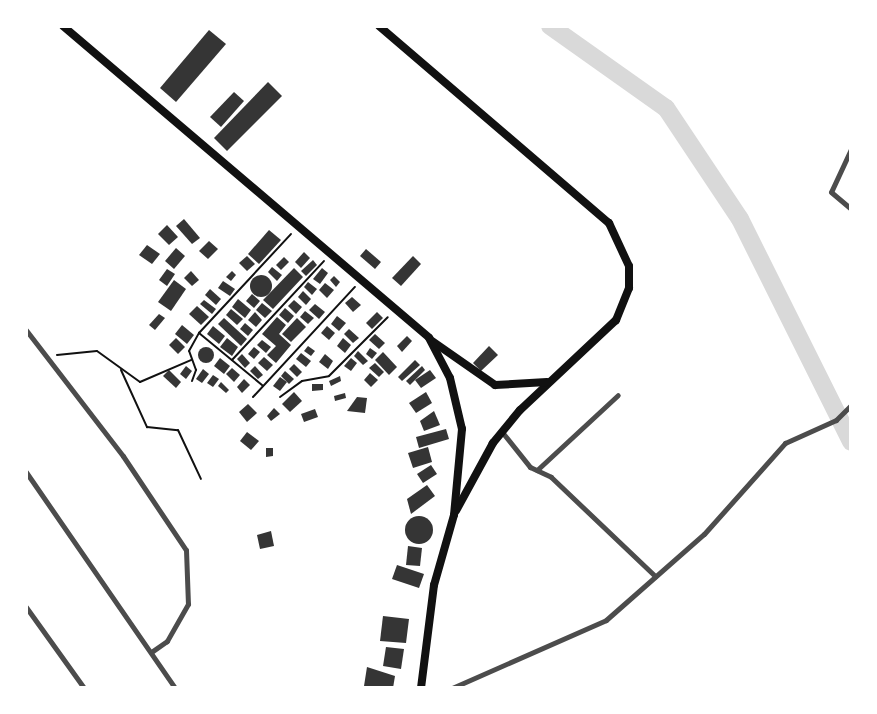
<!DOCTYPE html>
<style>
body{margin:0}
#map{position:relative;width:877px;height:714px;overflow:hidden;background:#fff;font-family:Rubik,sans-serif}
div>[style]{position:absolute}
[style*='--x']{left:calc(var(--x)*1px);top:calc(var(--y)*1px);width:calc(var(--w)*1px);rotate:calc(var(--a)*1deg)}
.river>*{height:18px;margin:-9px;padding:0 9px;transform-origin:9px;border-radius:9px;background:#d9d9d9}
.building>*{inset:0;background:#353535}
.round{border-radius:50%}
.path>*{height:2px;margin:-1px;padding:0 1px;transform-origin:1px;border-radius:1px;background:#111}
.minor>*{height:5px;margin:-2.5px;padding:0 2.5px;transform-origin:2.5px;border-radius:2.5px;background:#4c4c4c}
.trunk>*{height:8px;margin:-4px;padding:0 4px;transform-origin:4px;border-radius:4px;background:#111}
span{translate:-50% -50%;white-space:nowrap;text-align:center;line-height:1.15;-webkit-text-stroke:5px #fff;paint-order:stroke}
.frame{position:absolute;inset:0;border:28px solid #fff;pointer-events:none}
</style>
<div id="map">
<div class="river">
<div style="--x:550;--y:26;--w:142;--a:35.3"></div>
<div style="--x:666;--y:108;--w:133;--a:56.3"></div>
<div style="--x:740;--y:219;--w:249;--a:63.5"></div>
</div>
<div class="building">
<div style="clip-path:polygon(209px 30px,226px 44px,176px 102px,160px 88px)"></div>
<div style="clip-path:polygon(268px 82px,282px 96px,227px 151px,214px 138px)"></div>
<div style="clip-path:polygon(234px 92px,244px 101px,221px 127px,210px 117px)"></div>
<div style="clip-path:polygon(184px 219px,200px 238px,192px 244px,176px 226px)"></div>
<div style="clip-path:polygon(167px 225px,178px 237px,169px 245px,158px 234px)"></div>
<div style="clip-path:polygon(269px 230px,281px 240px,259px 264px,248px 254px)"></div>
<div style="clip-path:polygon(209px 241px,218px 249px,208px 259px,199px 251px)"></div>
<div style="clip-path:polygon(147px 245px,160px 254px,152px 264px,139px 255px)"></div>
<div style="clip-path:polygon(176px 248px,185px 256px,174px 269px,165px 261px)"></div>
<div style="clip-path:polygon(366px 249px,381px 262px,375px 269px,360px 256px)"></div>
<div style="clip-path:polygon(304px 252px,310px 258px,301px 268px,295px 262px)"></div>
<div style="clip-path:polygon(247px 256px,255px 264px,247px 271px,239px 263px)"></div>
<div style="clip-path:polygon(413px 256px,421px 264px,401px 286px,392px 278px)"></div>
<div style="clip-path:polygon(284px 257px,289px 262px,281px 270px,276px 265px)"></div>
<div style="clip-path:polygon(313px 260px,317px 265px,306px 276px,301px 271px)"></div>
<div style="clip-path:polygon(272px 267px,282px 275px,277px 281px,268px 272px)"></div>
<div style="clip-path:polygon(294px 268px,303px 277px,273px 309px,263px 300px)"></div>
<div style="clip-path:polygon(322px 268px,328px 273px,320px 284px,313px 279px)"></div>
<div style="clip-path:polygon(167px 269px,175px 274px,167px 286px,159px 280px)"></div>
<div style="clip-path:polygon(191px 271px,199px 280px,192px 286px,184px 278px)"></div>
<div style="clip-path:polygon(232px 271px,236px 275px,231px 281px,226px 277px)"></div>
<div class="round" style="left:250px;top:275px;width:22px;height:22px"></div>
<div style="clip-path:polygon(334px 276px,340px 282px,336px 287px,330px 280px)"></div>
<div style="clip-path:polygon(174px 280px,186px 289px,171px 311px,158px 302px)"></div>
<div style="clip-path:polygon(223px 281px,235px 289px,230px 296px,218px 288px)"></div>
<div style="clip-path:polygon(308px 282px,317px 289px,312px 295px,304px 287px)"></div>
<div style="clip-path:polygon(325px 283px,334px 290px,327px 298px,319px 290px)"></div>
<div style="clip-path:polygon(210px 289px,221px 299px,216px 305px,205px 295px)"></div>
<div style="clip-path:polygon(303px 291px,311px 299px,306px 305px,298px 297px)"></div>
<div style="clip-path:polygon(252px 294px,260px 301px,254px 308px,246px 301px)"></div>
<div style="clip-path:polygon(352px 297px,361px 305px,353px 312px,345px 303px)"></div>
<div style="clip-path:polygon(238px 299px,251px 310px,245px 318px,232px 307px)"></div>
<div style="clip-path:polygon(204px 300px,216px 309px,212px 314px,200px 304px)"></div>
<div style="clip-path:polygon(294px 300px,302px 307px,296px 314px,288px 306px)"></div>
<div style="clip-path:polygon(262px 303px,272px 311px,265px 318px,256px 310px)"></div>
<div style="clip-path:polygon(315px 304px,325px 312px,319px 319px,309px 310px)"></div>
<div style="clip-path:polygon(197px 306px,209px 317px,201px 325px,189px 314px)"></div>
<div style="clip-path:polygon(285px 308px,294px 316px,288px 323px,279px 315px)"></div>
<div style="clip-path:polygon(231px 309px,243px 319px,237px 325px,226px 315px)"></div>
<div style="clip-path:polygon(305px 311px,314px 318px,308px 324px,300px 317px)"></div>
<div style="clip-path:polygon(255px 312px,262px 320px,256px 327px,248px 320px)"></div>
<div style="clip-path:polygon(377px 312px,383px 318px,372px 329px,366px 323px)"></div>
<div style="clip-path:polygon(159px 314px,165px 318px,155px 330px,149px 325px)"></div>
<div style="clip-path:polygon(337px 316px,346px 323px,339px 331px,331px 324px)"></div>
<div style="clip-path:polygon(277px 317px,286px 325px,279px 334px,291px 345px,276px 363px,267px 355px,276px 346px,262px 334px)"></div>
<div style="clip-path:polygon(224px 318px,247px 339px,241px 346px,218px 324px)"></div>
<div style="clip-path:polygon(297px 318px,306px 327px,291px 342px,282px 334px)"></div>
<div style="clip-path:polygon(245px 323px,253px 330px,248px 336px,240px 329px)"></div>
<div style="clip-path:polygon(182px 325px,194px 335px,187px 344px,175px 334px)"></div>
<div style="clip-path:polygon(213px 326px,225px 336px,219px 344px,207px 334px)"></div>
<div style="clip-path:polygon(327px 326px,335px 333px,329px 340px,321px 333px)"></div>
<div style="clip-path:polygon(349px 329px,359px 338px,353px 343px,344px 334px)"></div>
<div style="clip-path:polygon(375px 334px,385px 343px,379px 349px,369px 340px)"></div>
<div style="clip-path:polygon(407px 336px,412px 341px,402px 352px,397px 346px)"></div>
<div style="clip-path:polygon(176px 338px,185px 347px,178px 354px,169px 345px)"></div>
<div style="clip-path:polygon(227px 338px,238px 347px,232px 356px,220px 347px)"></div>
<div style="clip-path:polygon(343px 338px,351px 345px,345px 353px,337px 346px)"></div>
<div style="clip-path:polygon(262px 340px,271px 347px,266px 353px,257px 345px)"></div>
<div style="clip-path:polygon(308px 346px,315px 351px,311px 356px,304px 351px)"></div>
<div style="clip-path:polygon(489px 346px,498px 355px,481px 371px,473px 363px)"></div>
<div class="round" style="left:198px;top:347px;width:16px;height:16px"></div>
<div style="clip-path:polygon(254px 347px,260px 352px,254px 359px,248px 354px)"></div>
<div style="clip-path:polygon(370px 348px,377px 353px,372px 359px,366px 354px)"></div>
<div style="clip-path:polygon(358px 351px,368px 361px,363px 365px,354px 356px)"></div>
<div style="clip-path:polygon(383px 352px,397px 367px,389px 375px,375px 360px)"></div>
<div style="clip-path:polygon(301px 353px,311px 361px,306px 367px,296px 359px)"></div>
<div style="clip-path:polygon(242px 354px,250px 363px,245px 368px,237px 359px)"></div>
<div style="clip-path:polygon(325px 354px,333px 361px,328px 369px,319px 362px)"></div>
<div style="clip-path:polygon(264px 357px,273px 365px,267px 371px,258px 363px)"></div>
<div style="clip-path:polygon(220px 358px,230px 366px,224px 374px,214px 366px)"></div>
<div style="clip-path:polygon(351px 358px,357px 363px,351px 371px,344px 366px)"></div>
<div style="clip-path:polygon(415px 360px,420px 365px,402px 381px,398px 377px)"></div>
<div style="clip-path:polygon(375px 363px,384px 372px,379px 377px,369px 368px)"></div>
<div style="clip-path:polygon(294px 364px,302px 372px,297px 377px,289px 369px)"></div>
<div style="clip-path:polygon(186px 366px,192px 371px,186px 379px,180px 374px)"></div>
<div style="clip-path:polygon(255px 366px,263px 375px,258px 379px,250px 371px)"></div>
<div style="clip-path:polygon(422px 366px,425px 370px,410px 385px,406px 381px)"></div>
<div style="clip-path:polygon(232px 368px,240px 375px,234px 382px,226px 374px)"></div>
<div style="clip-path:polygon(203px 369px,209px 374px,202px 383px,196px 379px)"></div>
<div style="clip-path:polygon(169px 370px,181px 382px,176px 388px,163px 376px)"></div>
<div style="clip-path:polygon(430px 370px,436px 378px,421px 388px,415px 380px)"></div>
<div style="clip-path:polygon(285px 371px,294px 379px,289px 384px,281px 376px)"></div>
<div style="clip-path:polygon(370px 373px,378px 380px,371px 387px,364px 380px)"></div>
<div style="clip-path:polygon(213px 375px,219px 379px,213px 387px,207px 383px)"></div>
<div style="clip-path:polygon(340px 376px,341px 381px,331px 386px,329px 381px)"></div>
<div style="clip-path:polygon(280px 377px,287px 382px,280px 391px,273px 386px)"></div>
<div style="clip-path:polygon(244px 379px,250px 385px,242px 393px,237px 387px)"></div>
<div style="clip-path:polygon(221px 382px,229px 390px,226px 393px,218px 386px)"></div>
<div style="clip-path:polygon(312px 384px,323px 384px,323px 390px,312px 391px)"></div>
<div style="clip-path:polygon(294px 392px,302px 401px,290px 412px,282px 404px)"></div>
<div style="clip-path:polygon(426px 392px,432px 403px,416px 413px,409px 403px)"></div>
<div style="clip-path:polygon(345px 393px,346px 398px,335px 401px,334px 396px)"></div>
<div style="clip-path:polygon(357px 397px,367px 398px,365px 413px,347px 411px)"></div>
<div style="clip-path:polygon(248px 404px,257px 413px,247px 422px,239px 412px)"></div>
<div style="clip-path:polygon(274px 408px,280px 414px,271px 421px,267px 416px)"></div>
<div style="clip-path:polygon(315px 409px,318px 417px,304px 422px,301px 414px)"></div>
<div style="clip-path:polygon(434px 411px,440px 425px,424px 431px,420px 421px)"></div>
<div style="clip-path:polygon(446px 429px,449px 439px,419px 448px,416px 437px)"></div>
<div style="clip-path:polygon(247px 432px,259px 441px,251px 450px,240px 441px)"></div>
<div style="clip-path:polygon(428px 447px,432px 462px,413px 468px,408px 453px)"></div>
<div style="clip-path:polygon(266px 448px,273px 448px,273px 456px,266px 457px)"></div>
<div style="clip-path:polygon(431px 465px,437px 474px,423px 483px,417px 474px)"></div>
<div style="clip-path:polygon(427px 485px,435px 496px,411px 514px,407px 499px)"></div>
<div class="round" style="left:405px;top:516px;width:28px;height:28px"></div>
<div style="clip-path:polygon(271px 531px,274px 546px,260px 549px,257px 535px)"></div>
<div style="clip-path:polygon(408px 546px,422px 548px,420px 566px,406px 565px)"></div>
<div style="clip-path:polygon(397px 565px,424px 574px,419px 588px,392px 579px)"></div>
<div style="clip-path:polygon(383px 616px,409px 619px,406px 643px,380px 641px)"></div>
<div style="clip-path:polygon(386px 647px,404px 649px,401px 669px,383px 666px)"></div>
<div style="clip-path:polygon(367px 667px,395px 676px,393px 688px,364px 686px)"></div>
</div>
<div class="path">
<div style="--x:199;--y:333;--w:82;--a:39.5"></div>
<div style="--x:57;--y:355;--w:40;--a:-5.7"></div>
<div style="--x:97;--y:351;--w:53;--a:35.8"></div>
<div style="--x:140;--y:382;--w:56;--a:-23.3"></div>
<div style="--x:232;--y:360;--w:135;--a:-47.1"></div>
<div style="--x:121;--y:370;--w:63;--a:65.5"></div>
<div style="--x:147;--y:427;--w:31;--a:6"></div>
<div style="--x:178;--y:430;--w:54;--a:64.9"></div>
<div style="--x:192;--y:381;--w:12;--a:-70"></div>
<div style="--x:196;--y:370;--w:20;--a:-110"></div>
<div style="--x:189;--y:351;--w:21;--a:-61"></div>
<div style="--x:199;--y:333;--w:135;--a:-47.1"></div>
<div style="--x:253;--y:397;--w:150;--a:-47.2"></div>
<div style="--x:280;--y:397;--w:27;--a:-36"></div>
<div style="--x:302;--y:381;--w:27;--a:-10"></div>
<div style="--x:329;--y:376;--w:83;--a:-45"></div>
</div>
<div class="minor">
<div style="--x:851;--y:149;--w:47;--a:114.9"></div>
<div style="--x:831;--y:192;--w:26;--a:40"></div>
<div style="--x:26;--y:330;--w:159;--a:52.4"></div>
<div style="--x:123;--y:456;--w:113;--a:56.2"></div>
<div style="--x:186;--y:550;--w:54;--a:87.9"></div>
<div style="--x:188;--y:604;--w:43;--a:119.6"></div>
<div style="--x:167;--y:641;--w:19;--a:145"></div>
<div style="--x:502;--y:432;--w:45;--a:51.3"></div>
<div style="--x:530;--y:467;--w:23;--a:25"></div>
<div style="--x:551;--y:477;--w:144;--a:43.6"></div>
<div style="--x:537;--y:470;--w:110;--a:-42.8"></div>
<div style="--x:26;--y:472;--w:262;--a:55.4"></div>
<div style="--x:26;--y:607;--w:100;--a:54.4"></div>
<div style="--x:196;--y:688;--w:5;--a:0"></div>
<div style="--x:452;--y:688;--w:168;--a:-23.8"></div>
<div style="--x:606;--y:620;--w:130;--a:-41.3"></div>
<div style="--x:704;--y:534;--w:122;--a:-48.3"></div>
<div style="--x:785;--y:443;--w:56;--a:-24.3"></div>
<div style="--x:836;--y:420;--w:21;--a:-45"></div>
</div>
<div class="trunk">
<div style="--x:63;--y:26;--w:481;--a:40.4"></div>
<div style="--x:429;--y:338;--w:45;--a:62.3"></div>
<div style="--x:450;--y:378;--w:52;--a:76.8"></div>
<div style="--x:462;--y:429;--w:86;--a:95.3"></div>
<div style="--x:454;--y:515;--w:73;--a:105.9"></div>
<div style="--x:434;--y:585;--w:104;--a:97.2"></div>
<div style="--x:379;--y:26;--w:303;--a:40.6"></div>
<div style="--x:609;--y:223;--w:47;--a:65.1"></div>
<div style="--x:629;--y:266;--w:22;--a:90"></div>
<div style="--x:629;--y:288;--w:35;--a:112"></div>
<div style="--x:616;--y:320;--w:132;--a:136.8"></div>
<div style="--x:520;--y:410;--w:43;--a:129.3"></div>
<div style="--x:493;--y:443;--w:77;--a:118.6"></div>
<div style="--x:432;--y:341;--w:77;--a:34.9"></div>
<div style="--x:495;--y:385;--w:52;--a:-3.3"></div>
</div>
<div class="frame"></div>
</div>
